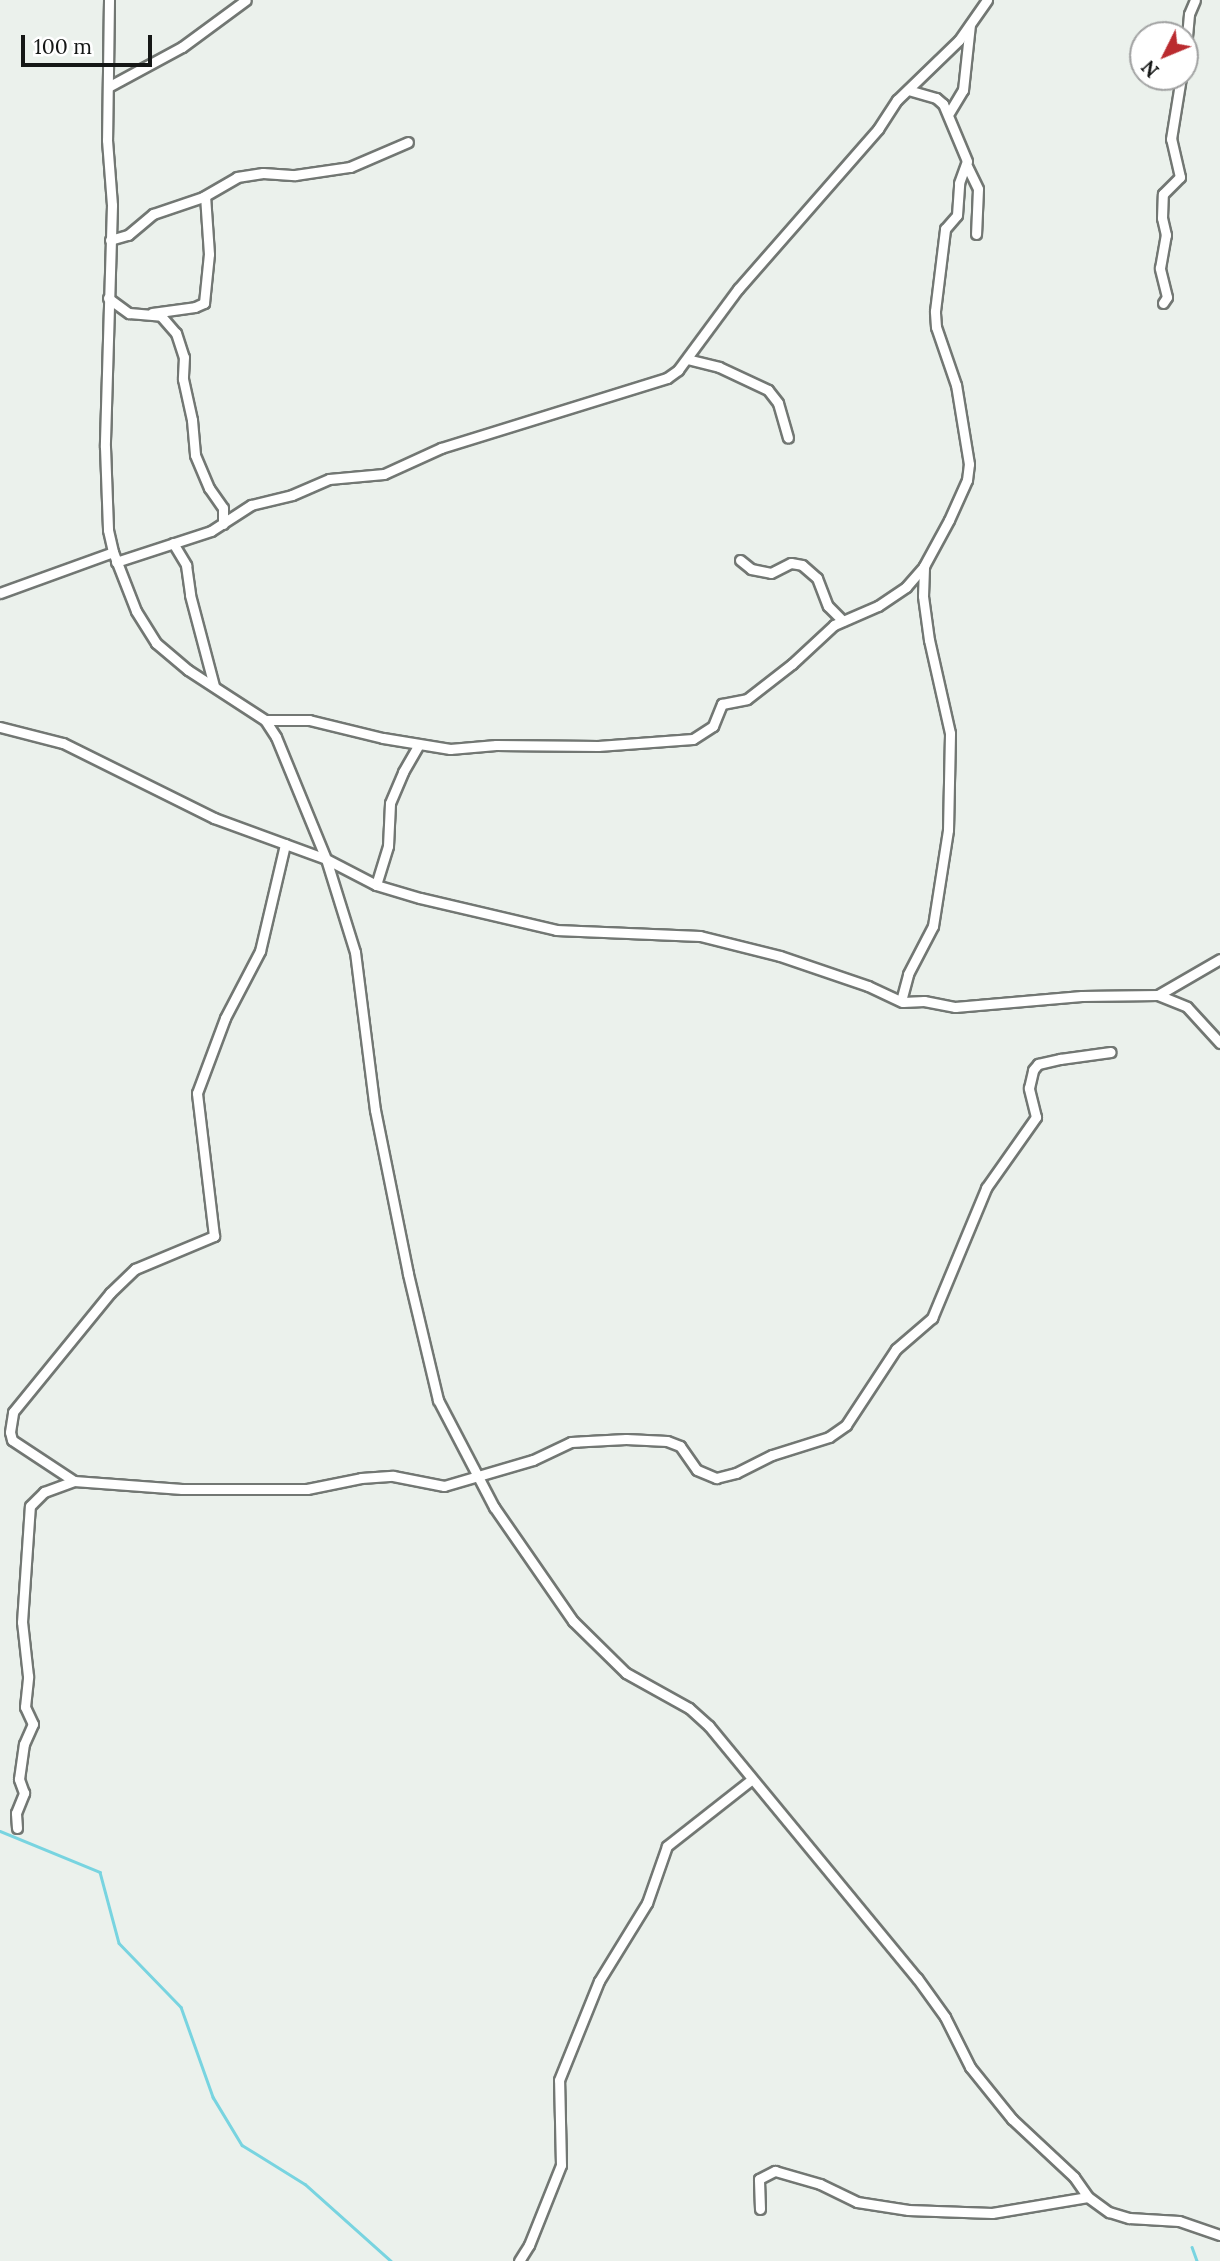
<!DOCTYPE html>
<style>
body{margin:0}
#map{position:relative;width:1220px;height:2261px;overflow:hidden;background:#ebf1ec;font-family:Lora,serif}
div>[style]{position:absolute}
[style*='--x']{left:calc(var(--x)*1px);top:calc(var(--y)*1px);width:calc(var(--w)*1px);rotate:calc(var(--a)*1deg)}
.stream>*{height:2.5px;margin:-1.25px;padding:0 1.25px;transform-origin:1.25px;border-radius:1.25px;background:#78d4e0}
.roads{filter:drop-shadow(2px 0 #727773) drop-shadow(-2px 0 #727773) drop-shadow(0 2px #727773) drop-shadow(0 -2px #727773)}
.street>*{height:9px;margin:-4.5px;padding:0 4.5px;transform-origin:4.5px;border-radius:4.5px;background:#fff}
span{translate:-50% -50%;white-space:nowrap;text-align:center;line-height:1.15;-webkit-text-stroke:7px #fff;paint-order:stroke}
.north{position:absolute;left:1129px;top:21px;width:70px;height:70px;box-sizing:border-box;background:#fff;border:2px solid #a1a2a2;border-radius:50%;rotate:227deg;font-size:19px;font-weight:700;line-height:28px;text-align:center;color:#151716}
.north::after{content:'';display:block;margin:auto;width:24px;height:32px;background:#ba2b2f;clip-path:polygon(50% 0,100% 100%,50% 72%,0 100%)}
.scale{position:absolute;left:21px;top:35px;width:131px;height:32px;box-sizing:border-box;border:4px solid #151716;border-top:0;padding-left:9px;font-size:21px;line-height:24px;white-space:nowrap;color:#151716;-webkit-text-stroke:5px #fff;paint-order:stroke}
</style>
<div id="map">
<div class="stream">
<div style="--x:0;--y:1831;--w:108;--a:22.3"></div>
<div style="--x:100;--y:1872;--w:73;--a:75"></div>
<div style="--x:119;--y:1943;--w:89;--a:45.9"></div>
<div style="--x:181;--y:2007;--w:96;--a:70.4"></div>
<div style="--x:213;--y:2097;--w:56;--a:58.9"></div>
<div style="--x:242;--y:2145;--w:74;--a:31.8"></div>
<div style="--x:305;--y:2184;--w:115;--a:41.8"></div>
<div style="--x:1192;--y:2247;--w:15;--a:70"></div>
</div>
<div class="roads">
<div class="street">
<div style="--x:109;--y:0;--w:140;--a:90.8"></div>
<div style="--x:107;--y:140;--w:65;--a:85.6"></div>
<div style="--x:112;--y:205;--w:242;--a:91.7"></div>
<div style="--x:105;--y:447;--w:83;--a:87.9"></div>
<div style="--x:108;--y:530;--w:23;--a:77"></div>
<div style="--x:113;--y:552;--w:63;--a:68.7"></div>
<div style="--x:136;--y:611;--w:38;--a:58"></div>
<div style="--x:156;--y:643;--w:42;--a:40.2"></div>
<div style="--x:188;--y:670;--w:92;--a:33"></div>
<div style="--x:265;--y:720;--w:20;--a:57"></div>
<div style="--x:276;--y:737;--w:132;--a:67.7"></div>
<div style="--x:326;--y:859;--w:97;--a:72.7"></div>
<div style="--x:355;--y:952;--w:159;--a:82.8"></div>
<div style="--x:375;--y:1110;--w:167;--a:78.6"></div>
<div style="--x:408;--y:1274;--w:130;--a:76.6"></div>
<div style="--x:438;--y:1400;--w:121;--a:62.4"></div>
<div style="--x:494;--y:1507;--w:139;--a:55.3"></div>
<div style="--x:573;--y:1621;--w:74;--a:44.5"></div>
<div style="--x:626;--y:1673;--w:72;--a:29.1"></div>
<div style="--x:689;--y:1708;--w:27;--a:42"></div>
<div style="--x:709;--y:1726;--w:327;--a:50.5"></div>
<div style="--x:917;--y:1978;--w:48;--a:54.3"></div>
<div style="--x:945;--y:2017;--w:56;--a:63.4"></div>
<div style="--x:970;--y:2067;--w:67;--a:51.1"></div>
<div style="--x:1012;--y:2119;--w:85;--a:43.1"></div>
<div style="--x:1074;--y:2177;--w:24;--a:55"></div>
<div style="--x:1088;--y:2197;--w:26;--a:36"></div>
<div style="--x:1109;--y:2212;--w:21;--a:17"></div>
<div style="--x:1129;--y:2218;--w:50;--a:3.4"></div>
<div style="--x:1179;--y:2221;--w:43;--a:18.9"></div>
<div style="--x:1185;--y:59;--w:45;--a:-84.9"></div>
<div style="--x:1189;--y:14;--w:15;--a:-67"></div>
<div style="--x:108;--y:87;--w:84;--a:-28.4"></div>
<div style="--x:182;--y:47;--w:79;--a:-36.3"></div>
<div style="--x:949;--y:113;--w:27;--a:-59"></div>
<div style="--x:963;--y:90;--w:65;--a:-83.9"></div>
<div style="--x:967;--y:166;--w:25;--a:64"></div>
<div style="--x:978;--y:189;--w:45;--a:92.5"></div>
<div style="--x:110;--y:240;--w:19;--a:-16"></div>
<div style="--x:128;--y:235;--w:33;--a:-40"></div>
<div style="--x:153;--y:214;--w:53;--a:-18.8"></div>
<div style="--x:203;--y:197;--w:39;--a:-30"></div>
<div style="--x:237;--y:177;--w:26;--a:-9"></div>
<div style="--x:263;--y:173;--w:32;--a:4"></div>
<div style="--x:295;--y:175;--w:56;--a:-8.3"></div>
<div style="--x:350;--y:167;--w:63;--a:-23.3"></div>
<div style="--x:108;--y:298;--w:26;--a:36"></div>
<div style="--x:129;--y:313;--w:32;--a:5"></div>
<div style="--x:161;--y:316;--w:23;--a:49"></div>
<div style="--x:176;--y:333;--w:25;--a:72"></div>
<div style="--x:184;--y:357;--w:22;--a:93"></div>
<div style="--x:183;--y:379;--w:42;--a:77.6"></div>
<div style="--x:192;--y:420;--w:35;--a:85"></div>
<div style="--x:195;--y:455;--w:36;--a:67"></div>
<div style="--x:209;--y:488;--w:24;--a:55"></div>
<div style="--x:223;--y:508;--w:16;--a:90"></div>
<div style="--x:1163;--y:303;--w:7;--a:-56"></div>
<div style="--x:1167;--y:297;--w:30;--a:-104"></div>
<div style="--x:1160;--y:268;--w:34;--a:-80"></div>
<div style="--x:1166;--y:235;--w:17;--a:-103"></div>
<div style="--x:1162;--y:218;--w:24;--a:-88"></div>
<div style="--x:1163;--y:194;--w:24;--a:-45"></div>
<div style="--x:1180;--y:177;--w:39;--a:-103"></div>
<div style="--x:1171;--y:139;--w:63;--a:-80.8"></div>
<div style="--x:152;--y:313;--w:43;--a:-7.9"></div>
<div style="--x:195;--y:307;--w:10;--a:-24"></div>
<div style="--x:204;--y:303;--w:49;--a:-84.2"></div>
<div style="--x:209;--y:254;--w:58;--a:-93.9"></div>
<div style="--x:687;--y:359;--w:33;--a:14"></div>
<div style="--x:719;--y:367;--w:54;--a:25.1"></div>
<div style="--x:768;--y:390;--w:16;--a:52"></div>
<div style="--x:778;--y:403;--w:36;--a:74"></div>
<div style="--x:173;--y:543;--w:26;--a:59"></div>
<div style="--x:186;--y:565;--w:30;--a:82"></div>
<div style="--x:190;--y:595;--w:94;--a:75.2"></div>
<div style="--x:740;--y:560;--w:14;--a:39"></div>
<div style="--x:751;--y:569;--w:20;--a:11"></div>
<div style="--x:771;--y:573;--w:22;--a:-27"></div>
<div style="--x:791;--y:563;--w:11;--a:10"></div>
<div style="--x:802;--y:565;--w:20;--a:41"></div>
<div style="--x:817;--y:578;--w:30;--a:69"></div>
<div style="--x:828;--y:606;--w:21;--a:45"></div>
<div style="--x:116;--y:562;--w:100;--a:-18.1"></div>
<div style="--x:211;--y:531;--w:48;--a:-33"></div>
<div style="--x:251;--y:505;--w:42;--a:-13.7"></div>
<div style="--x:292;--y:495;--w:40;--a:-23.4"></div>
<div style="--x:329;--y:479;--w:55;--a:-5.2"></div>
<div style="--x:384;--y:474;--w:63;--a:-24.5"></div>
<div style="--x:441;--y:448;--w:237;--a:-17.2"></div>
<div style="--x:667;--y:378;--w:14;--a:-36"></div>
<div style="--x:678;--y:370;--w:101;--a:-53.5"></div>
<div style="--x:738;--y:289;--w:213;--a:-48.8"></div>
<div style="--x:878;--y:129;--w:35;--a:-57"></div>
<div style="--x:897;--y:100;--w:86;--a:-44.1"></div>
<div style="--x:959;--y:40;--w:49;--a:-55"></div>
<div style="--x:0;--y:593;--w:120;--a:-19.9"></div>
<div style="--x:265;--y:720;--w:44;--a:0"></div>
<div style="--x:309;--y:720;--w:76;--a:13.7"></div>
<div style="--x:383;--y:738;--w:68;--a:9.3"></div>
<div style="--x:450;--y:749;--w:46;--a:-5"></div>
<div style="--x:496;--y:745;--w:102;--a:0.6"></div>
<div style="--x:598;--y:746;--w:95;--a:-4.2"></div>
<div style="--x:693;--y:739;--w:24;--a:-33"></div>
<div style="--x:713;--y:726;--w:24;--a:-68"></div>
<div style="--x:722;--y:704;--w:25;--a:-11"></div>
<div style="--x:747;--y:699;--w:57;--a:-37.9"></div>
<div style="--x:792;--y:664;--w:57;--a:-42.9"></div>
<div style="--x:834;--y:625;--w:48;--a:-23.4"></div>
<div style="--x:878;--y:606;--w:34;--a:-34"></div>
<div style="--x:906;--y:587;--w:28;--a:-49"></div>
<div style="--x:924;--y:566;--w:52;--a:-61.5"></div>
<div style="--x:949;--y:520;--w:44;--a:-65.8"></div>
<div style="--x:967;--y:480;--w:16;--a:-83"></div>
<div style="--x:969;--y:464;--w:80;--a:-99.3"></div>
<div style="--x:956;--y:385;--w:61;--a:-109"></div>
<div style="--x:936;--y:327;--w:16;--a:-94"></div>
<div style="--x:935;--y:311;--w:83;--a:-83"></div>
<div style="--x:945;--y:229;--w:18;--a:-49"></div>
<div style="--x:957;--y:215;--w:32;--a:-86"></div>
<div style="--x:959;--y:183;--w:23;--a:-70"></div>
<div style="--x:967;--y:161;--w:62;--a:-112.8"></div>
<div style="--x:943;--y:104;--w:9;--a:-139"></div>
<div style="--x:936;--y:98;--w:29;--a:-164"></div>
<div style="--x:0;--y:727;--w:65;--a:14.3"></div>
<div style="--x:63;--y:743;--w:169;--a:26.4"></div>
<div style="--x:214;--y:818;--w:119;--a:20.1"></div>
<div style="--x:326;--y:859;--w:56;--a:27.5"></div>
<div style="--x:376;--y:885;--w:46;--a:16.5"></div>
<div style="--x:420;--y:898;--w:140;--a:13.2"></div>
<div style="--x:556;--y:930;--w:144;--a:2.4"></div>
<div style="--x:700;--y:936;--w:82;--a:14"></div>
<div style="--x:780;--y:956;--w:93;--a:18.8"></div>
<div style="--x:868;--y:986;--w:38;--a:25"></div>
<div style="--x:903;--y:1002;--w:21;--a:-3"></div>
<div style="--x:924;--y:1001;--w:32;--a:11"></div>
<div style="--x:955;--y:1007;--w:127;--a:-5"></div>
<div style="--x:1082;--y:996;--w:76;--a:-0.8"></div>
<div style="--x:1158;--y:995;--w:31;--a:22"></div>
<div style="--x:1187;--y:1007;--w:49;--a:47.5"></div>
<div style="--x:376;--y:885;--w:41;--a:-72.9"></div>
<div style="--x:388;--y:846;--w:43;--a:-87.3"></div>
<div style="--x:390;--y:803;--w:34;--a:-67"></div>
<div style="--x:403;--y:772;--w:32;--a:-60"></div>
<div style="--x:1158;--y:995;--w:72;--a:-30.1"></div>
<div style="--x:901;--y:1001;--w:28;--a:-75"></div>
<div style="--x:908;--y:974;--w:54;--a:-62.5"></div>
<div style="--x:933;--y:926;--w:97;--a:-81.1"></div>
<div style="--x:948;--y:830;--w:97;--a:-88.8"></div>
<div style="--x:950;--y:733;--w:95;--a:-102.7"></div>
<div style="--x:929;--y:640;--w:44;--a:-97.8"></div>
<div style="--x:923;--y:596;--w:30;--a:-88"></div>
<div style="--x:74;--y:1481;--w:74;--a:-146.5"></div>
<div style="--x:12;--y:1440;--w:8;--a:-104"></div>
<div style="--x:10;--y:1432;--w:20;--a:-81"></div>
<div style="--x:13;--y:1412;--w:154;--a:-50.8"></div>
<div style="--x:110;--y:1293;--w:35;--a:-44"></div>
<div style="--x:135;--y:1269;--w:86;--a:-22.7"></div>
<div style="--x:214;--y:1236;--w:144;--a:-96.8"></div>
<div style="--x:197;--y:1093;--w:80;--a:-69.5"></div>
<div style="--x:225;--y:1018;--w:76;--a:-62.4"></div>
<div style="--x:260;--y:951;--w:110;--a:-76.8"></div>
<div style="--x:17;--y:1828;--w:15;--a:-94"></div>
<div style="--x:16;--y:1813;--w:22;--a:-68"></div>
<div style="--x:24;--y:1793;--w:15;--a:-110"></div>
<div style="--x:19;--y:1779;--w:35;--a:-82"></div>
<div style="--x:24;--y:1744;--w:22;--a:-66"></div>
<div style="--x:33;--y:1724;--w:19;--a:-115"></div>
<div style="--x:25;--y:1707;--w:31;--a:-84"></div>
<div style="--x:28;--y:1676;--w:54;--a:-96.3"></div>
<div style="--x:22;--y:1622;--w:116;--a:-86.1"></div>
<div style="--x:30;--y:1506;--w:20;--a:-45"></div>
<div style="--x:44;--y:1492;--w:32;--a:-20"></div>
<div style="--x:74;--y:1481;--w:108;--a:4.2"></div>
<div style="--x:182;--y:1489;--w:125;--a:0"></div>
<div style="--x:307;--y:1489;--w:55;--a:-11.5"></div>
<div style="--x:361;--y:1478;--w:32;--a:-4"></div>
<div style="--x:393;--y:1476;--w:52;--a:11.1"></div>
<div style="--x:444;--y:1486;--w:93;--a:-16.3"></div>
<div style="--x:533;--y:1460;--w:42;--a:-25.3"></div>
<div style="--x:571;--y:1442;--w:55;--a:-3.1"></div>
<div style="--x:626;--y:1439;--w:41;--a:2.8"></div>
<div style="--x:667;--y:1441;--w:14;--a:21"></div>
<div style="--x:680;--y:1446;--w:29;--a:55"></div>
<div style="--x:697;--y:1470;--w:21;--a:23"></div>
<div style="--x:716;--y:1478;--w:21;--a:-14"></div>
<div style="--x:736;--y:1473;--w:40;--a:-26.6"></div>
<div style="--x:772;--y:1455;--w:60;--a:-17.5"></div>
<div style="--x:829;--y:1437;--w:21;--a:-35"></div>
<div style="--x:846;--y:1425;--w:91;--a:-56.7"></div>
<div style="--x:896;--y:1349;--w:48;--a:-40.7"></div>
<div style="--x:932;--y:1318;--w:141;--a:-67.4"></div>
<div style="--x:986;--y:1188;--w:87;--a:-54.8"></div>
<div style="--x:1036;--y:1117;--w:30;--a:-104"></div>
<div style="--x:1029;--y:1088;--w:18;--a:-77"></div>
<div style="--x:1033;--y:1070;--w:8;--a:-50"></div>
<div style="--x:1038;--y:1064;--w:23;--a:-13"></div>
<div style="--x:1060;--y:1059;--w:51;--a:-7.8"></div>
<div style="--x:760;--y:2209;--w:30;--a:-92"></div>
<div style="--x:759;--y:2179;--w:18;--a:-27"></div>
<div style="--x:775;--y:2171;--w:47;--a:16.1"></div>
<div style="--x:820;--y:2184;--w:41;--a:25.9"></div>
<div style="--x:857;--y:2202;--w:52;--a:8.9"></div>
<div style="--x:908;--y:2210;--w:84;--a:2"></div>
<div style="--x:992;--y:2213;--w:97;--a:-9.5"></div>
<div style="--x:519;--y:2261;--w:19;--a:-58"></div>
<div style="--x:529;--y:2245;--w:86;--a:-68.2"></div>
<div style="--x:561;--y:2165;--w:85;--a:-91.3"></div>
<div style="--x:559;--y:2080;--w:107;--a:-68"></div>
<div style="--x:599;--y:1981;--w:92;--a:-58.4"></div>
<div style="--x:647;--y:1903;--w:60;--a:-70.7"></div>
<div style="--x:667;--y:1846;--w:108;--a:-38.2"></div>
</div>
</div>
<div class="north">N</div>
<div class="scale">100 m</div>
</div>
